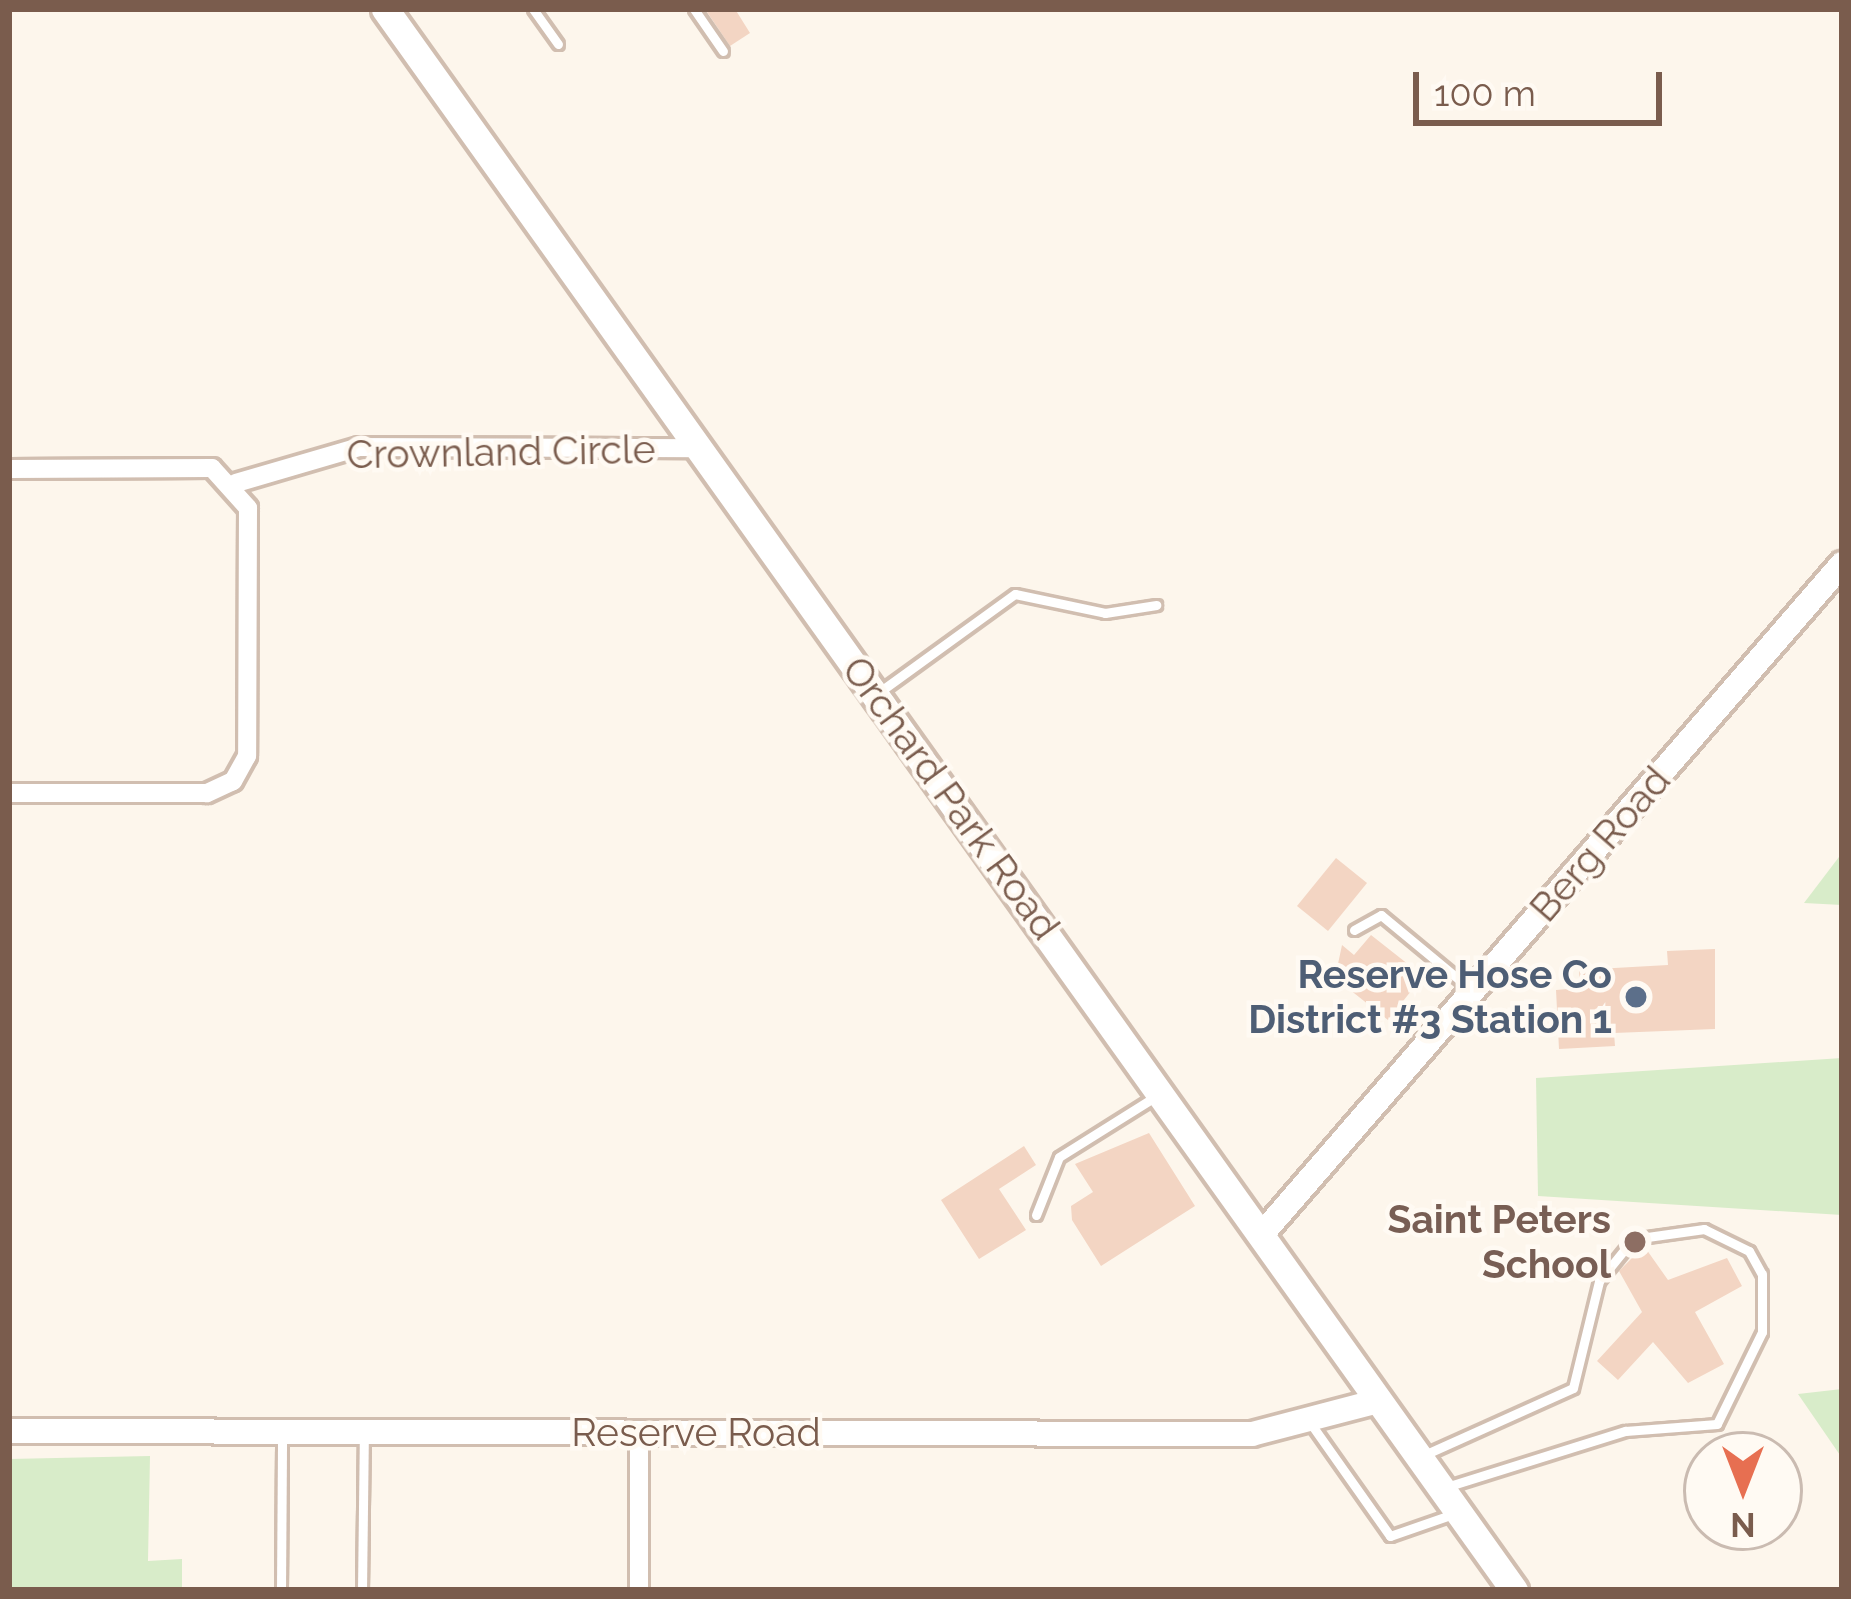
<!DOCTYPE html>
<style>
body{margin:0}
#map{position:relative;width:1851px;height:1599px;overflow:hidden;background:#fdf6ec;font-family:Raleway,sans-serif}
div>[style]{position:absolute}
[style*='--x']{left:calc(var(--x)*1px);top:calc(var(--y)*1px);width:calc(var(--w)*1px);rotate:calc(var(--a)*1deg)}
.green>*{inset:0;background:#d8ecc9}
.building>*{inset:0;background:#f3d5c3}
.roads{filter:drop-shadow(3px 0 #d1beb0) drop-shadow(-3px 0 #d1beb0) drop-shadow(0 3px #d1beb0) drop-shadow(0 -3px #d1beb0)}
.service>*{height:9px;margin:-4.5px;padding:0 4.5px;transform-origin:4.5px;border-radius:4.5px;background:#fff}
.minor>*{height:18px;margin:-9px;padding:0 9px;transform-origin:9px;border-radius:9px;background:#fff}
.tertiary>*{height:24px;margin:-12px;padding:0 12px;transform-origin:12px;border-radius:12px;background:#fff}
.secondary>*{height:27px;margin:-13.5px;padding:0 13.5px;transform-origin:13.5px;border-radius:13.5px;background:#fff}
.dots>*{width:33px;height:33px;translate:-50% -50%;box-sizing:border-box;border:6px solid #fffaf3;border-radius:50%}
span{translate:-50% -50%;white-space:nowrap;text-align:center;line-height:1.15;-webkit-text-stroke:9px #fffaf3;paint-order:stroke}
.street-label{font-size:39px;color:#7a5c4d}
.service-label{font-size:39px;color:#4e5e75;font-weight:700}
.right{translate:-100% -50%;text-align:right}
.education-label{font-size:39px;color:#785e54;font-weight:700}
.frame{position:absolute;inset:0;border:12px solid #7a5c4d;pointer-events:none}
.north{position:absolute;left:1683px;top:1431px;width:120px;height:120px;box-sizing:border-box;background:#fffaf3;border:3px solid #cabbb1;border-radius:50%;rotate:180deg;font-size:33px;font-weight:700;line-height:48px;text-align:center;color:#7a5c4d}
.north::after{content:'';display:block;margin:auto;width:42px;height:54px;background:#e76f51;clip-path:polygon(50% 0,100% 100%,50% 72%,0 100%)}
.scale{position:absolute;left:1413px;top:72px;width:249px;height:54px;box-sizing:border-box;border:6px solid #7a5c4d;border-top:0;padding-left:15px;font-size:36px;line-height:42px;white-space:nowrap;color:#7a5c4d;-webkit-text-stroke:9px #fffaf3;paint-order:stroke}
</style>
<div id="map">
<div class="green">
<div style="clip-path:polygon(1842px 853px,1842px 905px,1804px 903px)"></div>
<div style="clip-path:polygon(1842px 1058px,1842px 1215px,1538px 1196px,1536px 1078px)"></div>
<div style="clip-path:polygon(1842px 1389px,1842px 1458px,1798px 1394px)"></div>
<div style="clip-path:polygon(150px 1456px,148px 1561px,182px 1559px,182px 1590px,9px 1590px,9px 1459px)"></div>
</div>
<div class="building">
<div style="clip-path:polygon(705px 9px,735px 9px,750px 33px,730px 46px)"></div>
<div style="clip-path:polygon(1336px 858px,1367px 883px,1328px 931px,1297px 906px)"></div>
<div style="clip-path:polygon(1371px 935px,1423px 976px,1388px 1020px,1335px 978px,1342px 945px,1354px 955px)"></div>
<div style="clip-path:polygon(1715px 949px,1715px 1029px,1614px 1033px,1615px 1046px,1559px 1049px,1556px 990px,1580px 988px,1579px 970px,1668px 965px,1667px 951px)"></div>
<div style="clip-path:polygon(1149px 1133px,1195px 1206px,1101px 1266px,1072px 1220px,1071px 1206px,1093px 1192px,1075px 1164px)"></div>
<div style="clip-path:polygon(1024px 1146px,1036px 1165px,999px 1189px,1026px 1230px,979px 1259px,941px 1200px)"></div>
<div style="clip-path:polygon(1644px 1246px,1668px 1280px,1727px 1258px,1742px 1286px,1695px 1312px,1724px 1364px,1688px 1383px,1653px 1342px,1618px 1380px,1597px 1361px,1642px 1312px,1619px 1271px)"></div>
</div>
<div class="roads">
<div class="service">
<div style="--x:533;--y:9;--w:43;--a:54.5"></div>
<div style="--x:694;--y:9;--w:51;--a:55.4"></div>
<div style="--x:878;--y:693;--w:169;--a:-35.9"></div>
<div style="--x:1015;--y:594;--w:92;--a:11.9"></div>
<div style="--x:1105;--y:613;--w:52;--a:-8.9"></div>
<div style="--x:1354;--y:930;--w:31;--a:-29"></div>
<div style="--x:1381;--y:915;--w:119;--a:39.6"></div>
<div style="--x:1036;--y:1215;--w:62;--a:-68.4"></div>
<div style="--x:1059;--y:1157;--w:117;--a:-32.1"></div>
<div style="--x:1311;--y:1424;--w:137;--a:54.8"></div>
<div style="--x:1390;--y:1536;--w:67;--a:-19.2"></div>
<div style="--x:1424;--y:1455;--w:163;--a:-24.2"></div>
<div style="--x:1573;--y:1388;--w:110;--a:-76.3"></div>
<div style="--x:1599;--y:1281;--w:54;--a:-51"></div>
<div style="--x:1633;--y:1239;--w:72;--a:-8"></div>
<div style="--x:1704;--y:1229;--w:50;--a:26.1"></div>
<div style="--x:1749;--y:1251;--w:26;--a:61"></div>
<div style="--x:1762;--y:1274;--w:58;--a:90"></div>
<div style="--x:1762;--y:1332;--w:102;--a:116.1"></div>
<div style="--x:1717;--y:1424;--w:92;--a:175.6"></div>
<div style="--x:1625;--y:1431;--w:188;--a:162.6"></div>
<div style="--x:281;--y:1590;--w:153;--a:-89.6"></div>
<div style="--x:362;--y:1590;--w:153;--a:-89.3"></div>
</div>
<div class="minor">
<div style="--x:9;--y:469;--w:203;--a:-0.3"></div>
<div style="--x:212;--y:468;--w:54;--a:48"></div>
<div style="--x:248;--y:508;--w:248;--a:90.2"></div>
<div style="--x:247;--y:756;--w:29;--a:119"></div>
<div style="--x:233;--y:781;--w:29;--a:155"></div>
<div style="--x:207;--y:793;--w:198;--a:180"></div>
<div style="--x:236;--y:483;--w:128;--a:-16.3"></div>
<div style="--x:359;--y:447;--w:339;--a:0.2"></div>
<div style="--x:639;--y:1432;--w:158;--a:90"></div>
</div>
<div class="tertiary">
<div style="--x:1263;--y:1233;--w:885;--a:-49.12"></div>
<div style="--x:9;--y:1431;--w:1243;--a:0.14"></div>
<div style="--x:1252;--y:1434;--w:131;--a:-14.6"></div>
</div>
<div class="secondary">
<div style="--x:385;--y:9;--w:1943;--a:54.47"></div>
</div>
</div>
<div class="dots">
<div style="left:1636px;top:997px;background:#5c6f8a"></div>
<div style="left:1635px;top:1242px;background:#8d6e63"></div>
</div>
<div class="street-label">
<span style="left:501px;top:452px;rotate:-1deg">Crownland Circle</span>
<span style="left:951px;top:798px;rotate:54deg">Orchard Park Road</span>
<span style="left:1600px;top:844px;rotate:-49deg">Berg Road</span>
<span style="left:696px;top:1432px">Reserve Road</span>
</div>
<div class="service-label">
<span class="right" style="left:1612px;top:997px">Reserve Hose Co<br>District #3 Station 1</span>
</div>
<div class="education-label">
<span class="right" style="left:1611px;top:1242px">Saint Peters<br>School</span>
</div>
<div class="frame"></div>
<div class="north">N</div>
<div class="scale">100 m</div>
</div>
